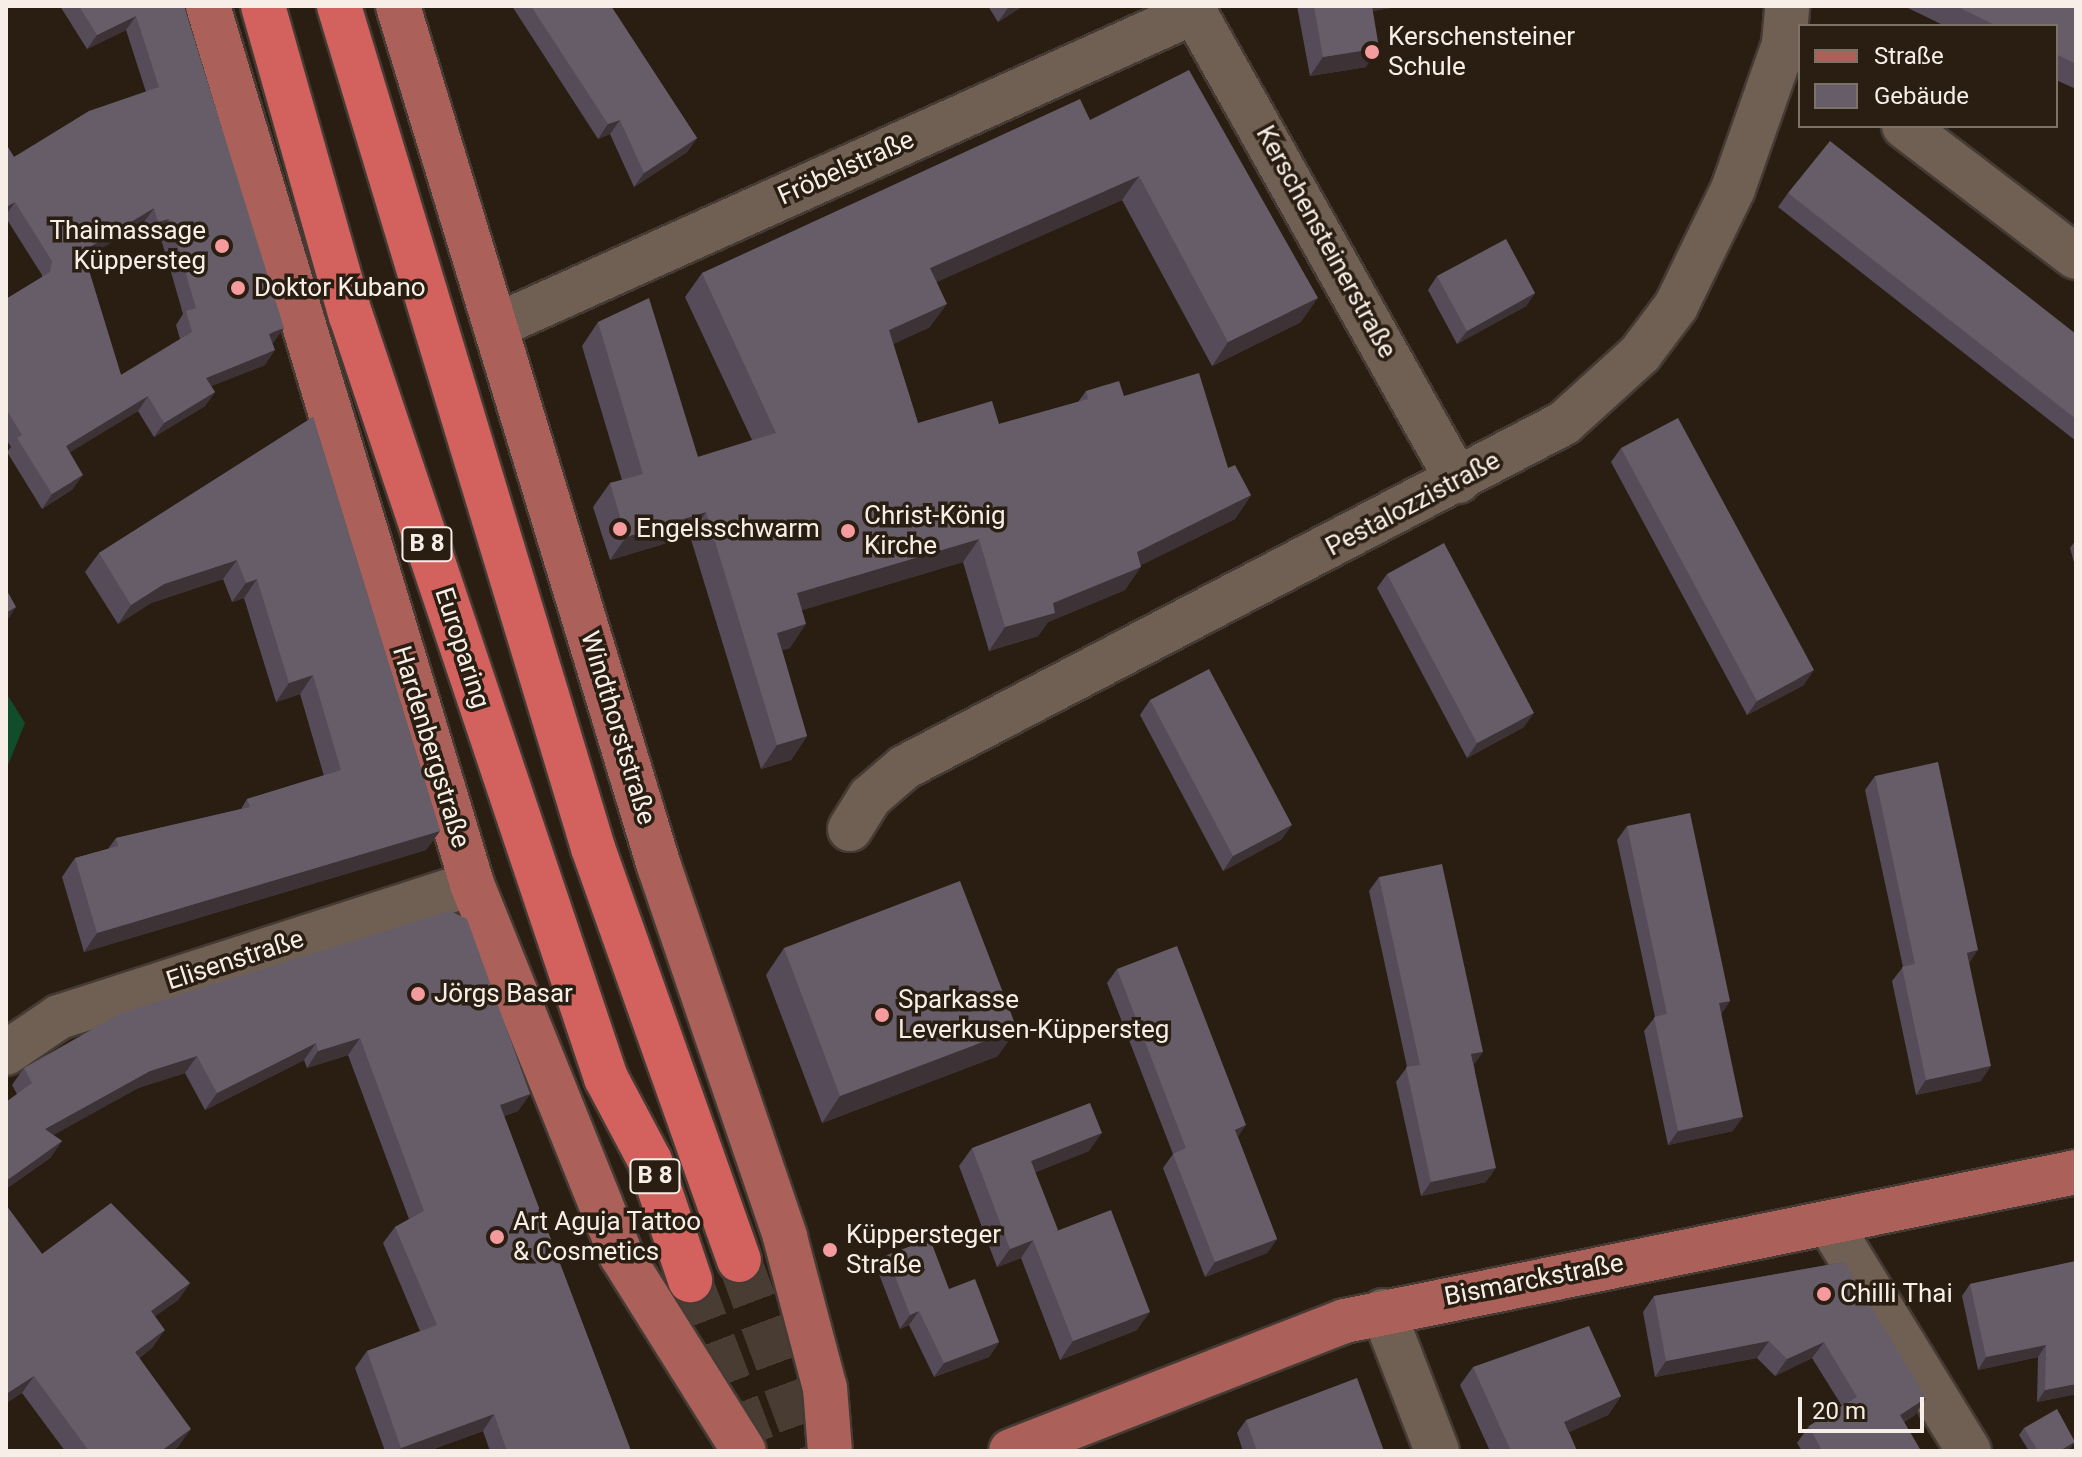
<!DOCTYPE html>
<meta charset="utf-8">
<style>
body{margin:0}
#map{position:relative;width:2082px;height:1457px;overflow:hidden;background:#2a1e13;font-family:Roboto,sans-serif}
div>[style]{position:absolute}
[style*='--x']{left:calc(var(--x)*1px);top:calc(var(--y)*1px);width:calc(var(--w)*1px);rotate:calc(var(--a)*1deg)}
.green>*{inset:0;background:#114c2b}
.highway-tunnel>*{height:44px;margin-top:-22px;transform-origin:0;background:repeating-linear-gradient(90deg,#493d33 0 44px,transparent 0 66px)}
.roads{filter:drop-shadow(2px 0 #453b34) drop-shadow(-2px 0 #453b34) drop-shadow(0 2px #453b34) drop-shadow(0 -2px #453b34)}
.minor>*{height:44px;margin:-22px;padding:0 22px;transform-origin:22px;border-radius:22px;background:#6f6053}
.major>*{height:44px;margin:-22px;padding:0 22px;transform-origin:22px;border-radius:22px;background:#ab615a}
.highway>*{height:44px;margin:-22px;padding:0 22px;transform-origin:22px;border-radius:22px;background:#d3625e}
.wall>*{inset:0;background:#564b59}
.shaded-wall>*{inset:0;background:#3d3236}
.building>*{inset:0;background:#675d68}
.dots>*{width:22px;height:22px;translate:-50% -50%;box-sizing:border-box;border:4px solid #2a1e13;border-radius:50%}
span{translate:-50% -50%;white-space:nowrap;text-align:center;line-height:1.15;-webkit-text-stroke:7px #2a1e13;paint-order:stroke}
.shield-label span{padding:2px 6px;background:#2a1e13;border:2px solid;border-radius:6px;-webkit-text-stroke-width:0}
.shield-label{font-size:24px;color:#f7efe7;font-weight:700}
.poi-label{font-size:26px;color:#f7efe7}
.left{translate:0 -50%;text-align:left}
.right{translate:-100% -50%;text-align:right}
.street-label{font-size:26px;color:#f7efe7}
.frame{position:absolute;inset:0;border:8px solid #f7efe7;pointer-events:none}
.legend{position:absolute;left:1798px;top:24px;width:260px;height:104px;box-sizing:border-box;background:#2a1e13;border:2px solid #7c7268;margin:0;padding:10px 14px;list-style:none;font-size:24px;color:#f7efe7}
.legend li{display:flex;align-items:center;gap:16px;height:40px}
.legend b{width:40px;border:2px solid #7c7268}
.scale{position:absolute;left:1798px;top:1397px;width:126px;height:36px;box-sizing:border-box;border:4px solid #f7efe7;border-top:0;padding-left:10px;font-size:24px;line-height:28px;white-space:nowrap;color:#f7efe7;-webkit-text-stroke:6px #2a1e13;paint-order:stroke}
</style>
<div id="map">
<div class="green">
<div style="clip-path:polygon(8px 696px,25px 723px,6px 770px,6px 697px)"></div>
</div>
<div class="highway-tunnel">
<div style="--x:739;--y:1260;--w:204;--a:69.6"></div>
<div style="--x:690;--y:1280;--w:178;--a:69.2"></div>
</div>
<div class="roads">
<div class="minor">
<div style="--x:1191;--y:6;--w:545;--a:60.66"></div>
<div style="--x:1904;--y:126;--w:216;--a:37.3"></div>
<div style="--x:498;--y:325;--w:763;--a:-24.21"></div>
<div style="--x:850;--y:829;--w:38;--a:-58"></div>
<div style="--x:870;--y:797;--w:46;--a:-40.6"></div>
<div style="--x:905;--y:767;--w:743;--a:-27.56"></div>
<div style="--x:1564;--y:423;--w:103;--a:-42.2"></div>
<div style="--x:1640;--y:354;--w:60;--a:-53.1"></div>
<div style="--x:1676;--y:306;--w:130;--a:-64"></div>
<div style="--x:1733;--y:189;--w:154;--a:-70.6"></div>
<div style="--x:1784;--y:44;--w:38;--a:-85"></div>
<div style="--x:6;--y:1053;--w:64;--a:-34.2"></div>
<div style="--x:59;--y:1017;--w:434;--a:-17.9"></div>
<div style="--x:1831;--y:1226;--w:264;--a:58.5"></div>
<div style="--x:1383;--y:1311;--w:150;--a:68.9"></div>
</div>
<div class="major">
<div style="--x:208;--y:6;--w:917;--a:73.26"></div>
<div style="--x:472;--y:884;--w:400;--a:68.1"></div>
<div style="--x:621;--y:1255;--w:231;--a:57.9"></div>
<div style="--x:398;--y:6;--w:899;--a:73.12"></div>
<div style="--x:659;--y:866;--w:392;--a:71.2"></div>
<div style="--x:785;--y:1237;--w:156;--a:75.2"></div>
<div style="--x:825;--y:1388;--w:63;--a:85.5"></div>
<div style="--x:1011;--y:1451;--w:358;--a:-21.3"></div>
<div style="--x:1345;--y:1321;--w:746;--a:-11.52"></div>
</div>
<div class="highway">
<div style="--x:263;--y:6;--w:322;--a:74.2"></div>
<div style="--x:351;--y:316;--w:804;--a:71.5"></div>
<div style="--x:606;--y:1078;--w:94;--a:62.1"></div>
<div style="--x:650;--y:1161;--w:126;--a:71.4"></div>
<div style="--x:339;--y:6;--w:879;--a:73.21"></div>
<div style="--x:593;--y:848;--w:437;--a:70.5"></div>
</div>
</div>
<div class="wall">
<div style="clip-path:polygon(evenodd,60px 6px,184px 6px,274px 342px,272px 343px,265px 365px,211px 386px,215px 392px,205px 406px,154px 437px,138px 411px,69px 452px,73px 489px,42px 509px,7px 452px,11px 447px,6px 439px,6px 299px,42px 278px,42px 275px,6px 218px,6px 144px,14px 157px,146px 92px,126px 30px,87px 49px,60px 6px,144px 222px,148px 236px,159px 233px,169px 265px,183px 314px,176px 325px,180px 339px,121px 375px,85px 258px,144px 222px)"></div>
<div style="clip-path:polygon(512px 6px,611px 6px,697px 138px,687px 152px,634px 187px,610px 134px,598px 139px)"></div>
<div style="clip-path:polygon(988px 6px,1023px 6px,998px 22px)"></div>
<div style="clip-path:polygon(1297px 6px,1402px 6px,1372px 11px,1366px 67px,1310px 76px)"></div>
<div style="clip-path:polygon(1904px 6px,2076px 6px,2076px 89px,2056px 80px,2056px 26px,1945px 26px)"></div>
<div style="clip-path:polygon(1090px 120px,1301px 322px,1212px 366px,1122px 200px,936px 282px,930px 327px,893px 344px,918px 423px,999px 424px,1078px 402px,1086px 391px,1124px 396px,1228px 468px,1251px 495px,1235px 519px,1141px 565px,1125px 590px,1048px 622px,1038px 636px,989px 651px,963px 562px,802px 610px,790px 648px,782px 650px,807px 736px,791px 760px,761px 769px,690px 536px,610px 560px,593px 507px,610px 483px,622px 480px,582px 346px,598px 322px,698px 457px,752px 440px,685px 297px,702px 273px)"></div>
<div style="clip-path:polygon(1788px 193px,2076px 334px,2076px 441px,1778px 207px)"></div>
<div style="clip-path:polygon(1437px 276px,1535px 293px,1526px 306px,1457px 344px,1428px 290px)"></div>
<div style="clip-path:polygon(313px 417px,440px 831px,426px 850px,84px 952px,62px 877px,75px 858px,108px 849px,116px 838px,241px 809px,247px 799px,324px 776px,300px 694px,276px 702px,244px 598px,232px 602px,223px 579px,151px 603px,118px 624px,85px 572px,99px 553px)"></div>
<div style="clip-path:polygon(1621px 448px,1804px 685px,1747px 715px,1611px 462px)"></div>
<div style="clip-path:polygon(2076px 540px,2076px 570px,2070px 548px)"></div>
<div style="clip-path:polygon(1387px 574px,1524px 727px,1467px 758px,1377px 588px)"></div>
<div style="clip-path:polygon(1150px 700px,1282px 839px,1223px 871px,1140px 715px)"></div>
<div style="clip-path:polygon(1875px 776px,1969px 963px,1981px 1081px,1916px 1095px,1892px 981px,1903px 967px,1865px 790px)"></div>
<div style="clip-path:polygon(1627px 826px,1730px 1001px,1721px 1014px,1733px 1131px,1668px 1145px,1644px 1031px,1655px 1017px,1617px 840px)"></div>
<div style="clip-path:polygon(1379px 877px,1474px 1065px,1486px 1182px,1421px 1196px,1396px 1082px,1407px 1067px,1369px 891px)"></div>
<div style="clip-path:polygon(450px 911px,530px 1094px,518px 1111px,504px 1116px,631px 1451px,490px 1451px,483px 1431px,428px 1451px,385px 1451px,355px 1368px,367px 1351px,420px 1331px,383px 1243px,395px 1227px,409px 1219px,348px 1055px,307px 1068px,304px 1060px,205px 1110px,185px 1073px,138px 1088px,53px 1135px,62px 1141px,50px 1158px,6px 1189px,6px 1103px,17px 1094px,12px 1085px,24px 1068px)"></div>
<div style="clip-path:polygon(784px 948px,998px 1056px,822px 1123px,766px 975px)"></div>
<div style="clip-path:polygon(1117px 969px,1238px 1137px,1277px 1239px,1267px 1253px,1205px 1277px,1163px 1168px,1173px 1154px,1107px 983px)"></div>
<div style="clip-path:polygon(972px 1148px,1089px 1151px,1035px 1172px,1057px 1230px,1137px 1330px,1060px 1360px,1021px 1258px,997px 1267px,959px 1166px)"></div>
<div style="clip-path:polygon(6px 1205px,42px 1254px,190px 1283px,178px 1300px,155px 1316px,153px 1347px,139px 1358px,179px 1446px,172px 1451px,65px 1451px,22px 1393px,6px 1403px)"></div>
<div style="clip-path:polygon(887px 1255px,949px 1289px,999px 1342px,989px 1357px,934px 1377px,909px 1325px,900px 1329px,877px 1269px)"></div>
<div style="clip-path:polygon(2076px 1261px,2076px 1394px,2037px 1402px,2038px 1357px,1978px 1370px,1962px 1296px,1970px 1284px)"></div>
<div style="clip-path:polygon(1844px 1262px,1915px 1415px,1904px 1422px,1921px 1451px,1802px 1451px,1797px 1443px,1809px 1426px,1842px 1406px,1812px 1358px,1775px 1376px,1757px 1358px,1655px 1377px,1643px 1312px,1654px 1296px)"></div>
<div style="clip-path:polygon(1473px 1367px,1621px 1396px,1608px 1415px,1569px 1432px,1577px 1451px,1490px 1451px,1460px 1385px)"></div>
<div style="clip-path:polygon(1246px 1420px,1384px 1451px,1243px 1451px,1237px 1433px)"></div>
<div style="clip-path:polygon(2024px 1428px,2070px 1449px,2067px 1451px,2029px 1451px,2019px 1435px)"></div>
</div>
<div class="shaded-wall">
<div style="clip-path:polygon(1011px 6px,1023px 6px,998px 22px,1008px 8px)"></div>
<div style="clip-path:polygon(1362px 6px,1402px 6px,1356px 14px)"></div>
<div style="clip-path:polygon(136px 16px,126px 30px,87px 49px,97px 35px)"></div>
<div style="clip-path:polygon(1379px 48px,1366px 67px,1310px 76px,1323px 57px)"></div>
<div style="clip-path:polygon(620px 120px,610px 134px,598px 139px,608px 124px)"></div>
<div style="clip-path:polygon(697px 138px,687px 152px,634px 187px,644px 173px)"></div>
<div style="clip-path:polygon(1139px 176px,1122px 200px,914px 292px,930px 268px)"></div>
<div style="clip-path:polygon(15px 202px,6px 215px,6px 207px)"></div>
<div style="clip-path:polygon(154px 208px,144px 222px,73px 266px,83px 251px)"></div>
<div style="clip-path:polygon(169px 219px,159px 233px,148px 236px,158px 222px)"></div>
<div style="clip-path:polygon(1535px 293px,1526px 306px,1457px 344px,1467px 331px)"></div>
<div style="clip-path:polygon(1318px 298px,1301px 322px,1212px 366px,1228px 342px)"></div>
<div style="clip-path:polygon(947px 304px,930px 327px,872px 354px,889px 330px)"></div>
<div style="clip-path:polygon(284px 328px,274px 342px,259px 349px,269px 334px)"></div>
<div style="clip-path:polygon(275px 350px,265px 365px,196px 392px,206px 378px)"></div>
<div style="clip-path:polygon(215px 392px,205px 406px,154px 437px,164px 423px)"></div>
<div style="clip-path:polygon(148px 396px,138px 411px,56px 461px,66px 446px)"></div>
<div style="clip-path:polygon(83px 475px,73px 489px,42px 509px,52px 494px)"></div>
<div style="clip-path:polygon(1251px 495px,1235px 519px,1121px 575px,1137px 552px)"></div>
<div style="clip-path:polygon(706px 512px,690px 536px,610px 560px,626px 537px)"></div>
<div style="clip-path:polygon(979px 539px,963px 562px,780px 617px,797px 593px)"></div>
<div style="clip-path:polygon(237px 560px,223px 579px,151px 603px,118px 624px,131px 605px,164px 584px)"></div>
<div style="clip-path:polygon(1141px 567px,1125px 590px,1048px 622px,1038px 636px,989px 651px,1005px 627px,1053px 603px)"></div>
<div style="clip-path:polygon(257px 579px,244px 598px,232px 602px,246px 583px)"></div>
<div style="clip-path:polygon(16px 607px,6px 622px,6px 613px)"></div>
<div style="clip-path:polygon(806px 624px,790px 648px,760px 657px,777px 633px)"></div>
<div style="clip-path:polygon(1814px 670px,1804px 685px,1747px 715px,1757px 701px)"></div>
<div style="clip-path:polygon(313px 675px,300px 694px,276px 702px,289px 683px)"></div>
<div style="clip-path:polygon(1534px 713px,1524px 727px,1467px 758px,1477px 743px)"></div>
<div style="clip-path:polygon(807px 736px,791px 760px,761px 769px,777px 745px)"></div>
<div style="clip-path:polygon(1292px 825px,1282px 839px,1223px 871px,1233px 856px)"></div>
<div style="clip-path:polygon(440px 831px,426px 850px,84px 952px,97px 933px)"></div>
<div style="clip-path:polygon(1978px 950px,1968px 965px,1967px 953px)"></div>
<div style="clip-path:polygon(1730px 1001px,1720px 1015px,1719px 1003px)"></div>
<div style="clip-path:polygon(1017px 1029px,998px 1056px,822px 1123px,840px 1096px)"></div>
<div style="clip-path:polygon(360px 1038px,348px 1055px,307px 1068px,318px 1051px)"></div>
<div style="clip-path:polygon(316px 1043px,304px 1060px,205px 1110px,217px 1093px)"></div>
<div style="clip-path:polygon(1483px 1052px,1473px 1066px,1471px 1054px)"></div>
<div style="clip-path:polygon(197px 1056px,185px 1073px,138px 1088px,34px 1146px,45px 1129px,150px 1071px)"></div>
<div style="clip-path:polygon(1991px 1066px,1981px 1081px,1916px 1095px,1926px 1080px)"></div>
<div style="clip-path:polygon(530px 1094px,518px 1111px,488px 1121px,500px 1105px)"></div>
<div style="clip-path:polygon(1743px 1117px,1733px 1131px,1668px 1145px,1678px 1131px)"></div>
<div style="clip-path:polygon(1246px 1125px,1236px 1140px,1235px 1130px)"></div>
<div style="clip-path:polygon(1102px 1133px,1089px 1151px,1019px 1179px,1031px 1161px)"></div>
<div style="clip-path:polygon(62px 1141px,50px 1158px,6px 1189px,6px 1181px)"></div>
<div style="clip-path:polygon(1496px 1168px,1486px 1182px,1421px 1196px,1431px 1182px)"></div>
<div style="clip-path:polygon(1277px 1239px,1267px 1253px,1205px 1277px,1215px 1262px)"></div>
<div style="clip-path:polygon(1033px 1240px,1021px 1258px,997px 1267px,1010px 1249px)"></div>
<div style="clip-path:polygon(190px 1283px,178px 1300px,139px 1328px,151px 1311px)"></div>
<div style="clip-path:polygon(919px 1311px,909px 1325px,900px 1329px,910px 1315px)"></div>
<div style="clip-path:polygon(1150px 1312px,1137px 1330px,1060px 1360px,1073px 1341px)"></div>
<div style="clip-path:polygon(165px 1330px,153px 1347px,123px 1369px,135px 1352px)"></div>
<div style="clip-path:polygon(1769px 1341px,1757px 1358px,1655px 1377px,1666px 1361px)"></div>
<div style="clip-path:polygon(999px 1342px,989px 1357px,934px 1377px,944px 1363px)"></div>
<div style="clip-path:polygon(1824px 1342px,1812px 1358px,1775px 1376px,1787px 1359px)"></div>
<div style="clip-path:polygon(2046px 1345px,2038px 1357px,1978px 1370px,1986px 1357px)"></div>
<div style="clip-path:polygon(34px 1376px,22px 1393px,6px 1403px,6px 1394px)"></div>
<div style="clip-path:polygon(2076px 1384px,2076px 1394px,2037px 1402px,2045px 1390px)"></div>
<div style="clip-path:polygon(1621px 1396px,1608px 1415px,1551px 1440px,1564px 1422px)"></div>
<div style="clip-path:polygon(1926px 1398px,1915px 1415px,1888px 1431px,1900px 1415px)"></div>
<div style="clip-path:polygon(494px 1414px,483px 1431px,428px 1451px,399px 1451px,401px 1448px)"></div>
<div style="clip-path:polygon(191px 1429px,179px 1446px,172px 1451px,161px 1451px)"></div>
<div style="clip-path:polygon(2075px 1442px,2070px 1449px,2067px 1451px,2059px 1451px)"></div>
</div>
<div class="building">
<div style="clip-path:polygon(evenodd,79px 6px,184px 6px,284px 328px,269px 334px,275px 350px,206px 378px,215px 392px,164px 423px,148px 396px,66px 446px,83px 475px,52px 494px,17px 438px,22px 435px,6px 409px,6px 299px,50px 272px,52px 261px,15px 202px,6px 207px,6px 144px,14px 157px,89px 111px,159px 87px,136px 16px,97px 35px,79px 6px,154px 208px,158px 222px,169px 219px,179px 251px,196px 308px,186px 311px,192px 332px,121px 375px,83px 251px,154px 208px)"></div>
<div style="clip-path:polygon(531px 6px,611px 6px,697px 138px,644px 173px,620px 120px,608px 124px)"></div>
<div style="clip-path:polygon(1314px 6px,1372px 6px,1379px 48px,1323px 57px)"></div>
<div style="clip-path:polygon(1956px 6px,2076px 6px,2076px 64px,2056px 54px,2056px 26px,1997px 26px)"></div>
<div style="clip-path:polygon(1189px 70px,1318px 298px,1228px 342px,1139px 176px,930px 268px,947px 304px,889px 330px,918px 423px,992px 401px,999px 424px,1088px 399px,1086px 391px,1119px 381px,1124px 396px,1199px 373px,1228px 468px,1235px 465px,1251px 495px,1137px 552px,1141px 567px,1053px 603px,1055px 613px,1005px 627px,979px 539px,797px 593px,806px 624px,777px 633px,807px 736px,777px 745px,706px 512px,626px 537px,610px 483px,643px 474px,598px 322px,649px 298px,698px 457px,776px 433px,702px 273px,1080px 99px,1090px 120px)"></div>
<div style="clip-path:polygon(1830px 141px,2076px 334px,2076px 419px,1788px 193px)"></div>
<div style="clip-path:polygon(1506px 239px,1535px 293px,1467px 331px,1437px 276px)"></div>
<div style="clip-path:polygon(313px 417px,440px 831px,97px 933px,75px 858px,118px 846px,116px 838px,250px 807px,247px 799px,341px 770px,313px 675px,289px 683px,257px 579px,246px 583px,237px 560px,164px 584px,131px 605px,99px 553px)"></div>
<div style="clip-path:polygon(1678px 418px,1814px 670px,1757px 701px,1621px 448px)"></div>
<div style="clip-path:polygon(1444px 543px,1534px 713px,1477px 743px,1387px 574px)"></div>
<div style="clip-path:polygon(6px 589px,16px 607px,6px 613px)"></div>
<div style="clip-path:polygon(1209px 669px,1292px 825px,1233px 856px,1150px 700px)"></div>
<div style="clip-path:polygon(1938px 762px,1978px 950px,1967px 953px,1991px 1066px,1926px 1080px,1902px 967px,1915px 964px,1875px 776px)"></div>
<div style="clip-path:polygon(1690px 813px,1730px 1001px,1719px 1003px,1743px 1117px,1678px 1131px,1654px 1017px,1667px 1014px,1627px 826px)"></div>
<div style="clip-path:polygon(1442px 864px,1483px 1052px,1471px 1054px,1496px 1168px,1431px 1182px,1406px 1067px,1420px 1065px,1379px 877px)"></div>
<div style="clip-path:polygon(960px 881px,1017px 1029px,840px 1096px,784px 948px)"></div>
<div style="clip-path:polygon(450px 911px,467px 919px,530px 1094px,500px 1105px,631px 1451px,507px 1451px,494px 1414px,401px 1448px,367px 1351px,437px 1325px,395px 1227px,424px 1211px,360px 1038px,318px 1051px,316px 1043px,217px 1093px,197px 1056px,150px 1071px,45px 1129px,62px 1141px,6px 1181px,6px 1102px,32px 1083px,24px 1068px,121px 1013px)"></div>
<div style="clip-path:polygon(1177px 946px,1246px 1125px,1235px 1130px,1277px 1239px,1215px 1262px,1173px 1154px,1186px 1148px,1117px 969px)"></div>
<div style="clip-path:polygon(1090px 1103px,1102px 1133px,1031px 1161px,1058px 1230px,1049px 1234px,1111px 1210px,1150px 1312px,1073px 1341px,1033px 1240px,1010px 1249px,972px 1148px)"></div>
<div style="clip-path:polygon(111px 1203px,190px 1283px,151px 1311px,165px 1330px,135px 1352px,191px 1429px,161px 1451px,89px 1451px,34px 1376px,6px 1394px,6px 1205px,42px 1254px)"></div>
<div style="clip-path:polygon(930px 1239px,949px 1289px,975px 1279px,999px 1342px,944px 1363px,919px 1311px,910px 1315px,887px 1255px)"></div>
<div style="clip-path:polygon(2076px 1261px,2076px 1384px,2045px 1390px,2046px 1345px,1986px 1357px,1970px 1284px)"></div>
<div style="clip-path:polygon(1844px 1262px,1926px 1398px,1900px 1415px,1921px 1451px,1822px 1451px,1809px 1426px,1857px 1397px,1824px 1342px,1787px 1359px,1769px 1341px,1666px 1361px,1654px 1296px)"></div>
<div style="clip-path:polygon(1589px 1326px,1621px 1396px,1564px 1422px,1577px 1451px,1511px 1451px,1473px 1367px)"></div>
<div style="clip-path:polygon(1357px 1378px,1384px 1451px,1257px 1451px,1246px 1420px)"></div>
<div style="clip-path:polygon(2057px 1409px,2075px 1442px,2059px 1451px,2038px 1451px,2024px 1428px)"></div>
</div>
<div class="dots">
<div style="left:1372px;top:52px;background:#f59b9e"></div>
<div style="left:222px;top:246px;background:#f59b9e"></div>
<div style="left:238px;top:288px;background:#f59b9e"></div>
<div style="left:620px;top:529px;background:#f59b9e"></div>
<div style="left:848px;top:531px;background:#f59b9e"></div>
<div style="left:418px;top:994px;background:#f59b9e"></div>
<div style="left:882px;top:1015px;background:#f59b9e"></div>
<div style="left:497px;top:1237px;background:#f59b9e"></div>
<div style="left:830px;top:1250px;background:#f59b9e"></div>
<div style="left:1824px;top:1294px;background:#f59b9e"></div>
</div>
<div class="shield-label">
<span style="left:427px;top:544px">B 8</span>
<span style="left:655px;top:1176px">B 8</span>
</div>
<div class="poi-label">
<span class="left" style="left:1388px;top:52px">Kerschensteiner<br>Schule</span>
<span class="right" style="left:206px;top:246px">Thaimassage<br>Küppersteg</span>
<span class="left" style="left:254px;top:288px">Doktor Kubano</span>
<span class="left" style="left:864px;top:531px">Christ-König<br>Kirche</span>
<span class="left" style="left:636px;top:529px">Engelsschwarm</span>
<span class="left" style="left:434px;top:994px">Jörgs Basar</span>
<span class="left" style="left:898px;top:1015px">Sparkasse<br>Leverkusen-Küppersteg</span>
<span class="left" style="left:513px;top:1237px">Art Aguja Tattoo<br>&amp; Cosmetics</span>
<span class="left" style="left:846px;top:1250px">Küppersteger<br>Straße</span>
<span class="left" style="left:1840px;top:1294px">Chilli Thai</span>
</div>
<div class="street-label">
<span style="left:846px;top:168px;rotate:-24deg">Fröbelstraße</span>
<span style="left:1326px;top:242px;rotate:61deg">Kerschensteinerstraße</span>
<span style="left:1413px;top:504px;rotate:-28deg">Pestalozzistraße</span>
<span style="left:462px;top:648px;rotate:72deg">Europaring</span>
<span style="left:618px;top:728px;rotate:73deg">Windthorststraße</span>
<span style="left:431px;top:747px;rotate:73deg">Hardenbergstraße</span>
<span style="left:235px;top:960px;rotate:-18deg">Elisenstraße</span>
<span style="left:1534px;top:1280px;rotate:-11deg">Bismarckstraße</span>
</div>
<div class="frame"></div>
<ul class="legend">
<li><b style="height:10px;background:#ab615a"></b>Straße</li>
<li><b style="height:22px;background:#675d68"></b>Gebäude</li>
</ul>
<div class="scale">20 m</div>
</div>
